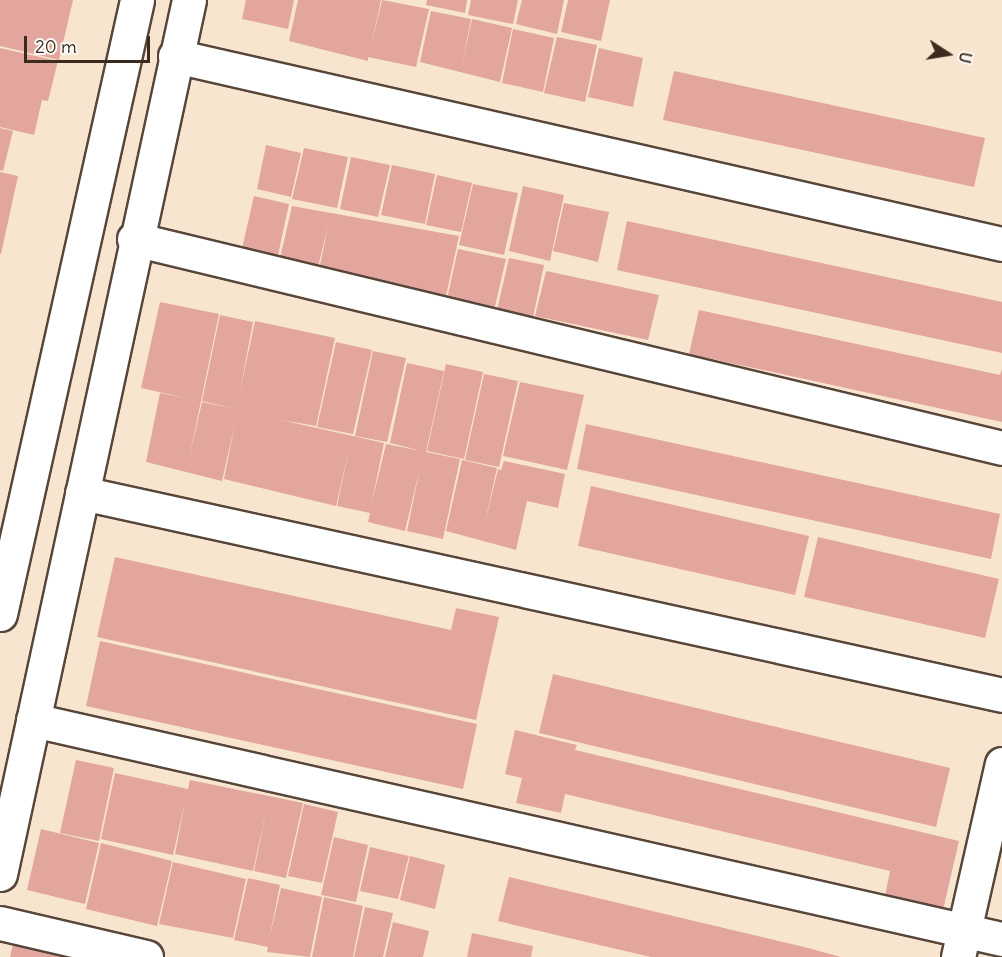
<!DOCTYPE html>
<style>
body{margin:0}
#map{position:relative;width:1002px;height:957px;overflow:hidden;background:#f7e5cf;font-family:Delius,sans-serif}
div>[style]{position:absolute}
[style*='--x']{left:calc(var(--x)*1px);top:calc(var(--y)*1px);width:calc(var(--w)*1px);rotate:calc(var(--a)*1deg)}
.building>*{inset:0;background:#e3a69f}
.roads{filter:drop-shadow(2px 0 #574639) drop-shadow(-2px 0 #574639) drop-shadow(0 2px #574639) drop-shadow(0 -2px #574639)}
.minor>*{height:33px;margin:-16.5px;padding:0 16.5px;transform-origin:16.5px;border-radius:16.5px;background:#fff}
span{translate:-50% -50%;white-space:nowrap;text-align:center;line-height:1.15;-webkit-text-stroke:6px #fdfcf7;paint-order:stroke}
.north{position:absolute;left:918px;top:24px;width:60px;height:60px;-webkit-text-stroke:4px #fdfcf7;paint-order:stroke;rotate:102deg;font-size:16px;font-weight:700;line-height:24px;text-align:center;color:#3b2a1e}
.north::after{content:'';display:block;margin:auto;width:21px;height:27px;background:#3b2a1e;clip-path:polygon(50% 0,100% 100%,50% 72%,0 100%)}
.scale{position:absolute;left:24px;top:36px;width:126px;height:27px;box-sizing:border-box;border:3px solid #3b2a1e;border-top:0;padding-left:8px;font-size:18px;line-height:21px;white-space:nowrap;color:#3b2a1e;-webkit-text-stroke:4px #fdfcf7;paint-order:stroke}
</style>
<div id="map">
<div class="building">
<div style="clip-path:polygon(0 0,73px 0,59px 60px,0 46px)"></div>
<div style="clip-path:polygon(246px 0,294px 0,288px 29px,242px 19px)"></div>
<div style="clip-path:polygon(298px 0,381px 0,371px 47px,382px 0,429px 9px,416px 67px,368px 57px,368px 61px,289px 41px)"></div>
<div style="clip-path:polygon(427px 0,467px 0,465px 13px,426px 5px)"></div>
<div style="clip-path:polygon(471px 0,518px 0,513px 24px,468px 15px)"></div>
<div style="clip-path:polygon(522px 0,564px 0,557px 34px,516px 24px)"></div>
<div style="clip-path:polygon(568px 0,610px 0,601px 41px,561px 32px)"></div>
<div style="clip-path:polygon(431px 11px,471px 19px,462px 65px,472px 19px,512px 28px,500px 82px,420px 62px)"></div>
<div style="clip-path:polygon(513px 29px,554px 38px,543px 92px,502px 83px)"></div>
<div style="clip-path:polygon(557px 37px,597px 45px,585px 102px,544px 93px)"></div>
<div style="clip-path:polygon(0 48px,58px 61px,48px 101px,42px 100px,34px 135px,0 127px)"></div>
<div style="clip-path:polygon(599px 48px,643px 58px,633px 107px,588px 97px)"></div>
<div style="clip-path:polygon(674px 71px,985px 138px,974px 187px,663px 120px)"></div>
<div style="clip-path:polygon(0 128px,13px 131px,3px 171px,0 170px)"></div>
<div style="clip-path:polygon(266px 145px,301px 153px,291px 197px,257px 189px)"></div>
<div style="clip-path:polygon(304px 148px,348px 157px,337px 208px,292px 199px)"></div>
<div style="clip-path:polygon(351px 157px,390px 165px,378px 217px,340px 209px)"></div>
<div style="clip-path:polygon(392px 165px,435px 174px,425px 224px,381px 215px)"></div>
<div style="clip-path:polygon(0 172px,18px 176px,1px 254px,0 254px)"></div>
<div style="clip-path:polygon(437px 175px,472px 183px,461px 232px,426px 225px)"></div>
<div style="clip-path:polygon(473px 184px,518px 193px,504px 255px,459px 245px)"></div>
<div style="clip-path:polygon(523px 186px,564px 195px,550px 261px,509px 251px)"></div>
<div style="clip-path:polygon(254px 196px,289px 204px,275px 269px,239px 262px)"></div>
<div style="clip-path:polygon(564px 203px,609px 212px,598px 262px,553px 251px)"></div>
<div style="clip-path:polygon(292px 206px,459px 236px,444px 305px,318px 275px,328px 226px,316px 275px,278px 267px)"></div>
<div style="clip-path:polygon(627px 221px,1002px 302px,1002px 353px,617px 270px)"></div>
<div style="clip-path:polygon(458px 249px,506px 259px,492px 319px,445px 308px)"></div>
<div style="clip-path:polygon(509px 258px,544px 265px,531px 327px,495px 319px)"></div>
<div style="clip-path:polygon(546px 271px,659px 295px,648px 340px,535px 316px)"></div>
<div style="clip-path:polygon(160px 302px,219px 314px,189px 459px,202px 402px,236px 409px,202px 401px,220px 315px,253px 322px,240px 391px,255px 321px,335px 338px,316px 426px,281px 420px,384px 443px,371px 506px,386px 444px,422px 451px,390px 443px,407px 363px,444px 371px,426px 452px,460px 459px,443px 539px,407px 531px,420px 468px,405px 531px,368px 522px,370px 513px,337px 506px,349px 450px,336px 506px,224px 479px,235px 424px,222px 481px,146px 462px,160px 393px,190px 399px,141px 388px)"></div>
<div style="clip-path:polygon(699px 310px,1000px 375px,1002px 369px,1002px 422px,689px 354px)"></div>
<div style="clip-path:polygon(336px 342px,372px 350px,353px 434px,317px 427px)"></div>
<div style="clip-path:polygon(373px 351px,406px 358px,387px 442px,355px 436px)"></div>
<div style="clip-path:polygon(446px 364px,483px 372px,464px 459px,427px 451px)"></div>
<div style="clip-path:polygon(484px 374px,518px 381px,499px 467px,465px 460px)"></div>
<div style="clip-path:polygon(520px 382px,584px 395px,567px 470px,503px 456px)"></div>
<div style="clip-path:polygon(586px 424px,1000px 514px,991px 559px,577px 469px)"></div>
<div style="clip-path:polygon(462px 460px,497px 468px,484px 527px,498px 469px,501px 470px,504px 461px,565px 474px,558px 508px,527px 501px,516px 550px,446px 531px)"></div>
<div style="clip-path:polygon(591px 486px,809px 536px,795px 595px,578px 546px)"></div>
<div style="clip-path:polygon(818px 537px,999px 579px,985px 638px,804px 597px)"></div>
<div style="clip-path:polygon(115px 557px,451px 630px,456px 608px,499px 617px,476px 720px,97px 637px)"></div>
<div style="clip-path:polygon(100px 641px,477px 724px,463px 789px,86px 706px)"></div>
<div style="clip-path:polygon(553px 674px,950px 768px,936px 827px,539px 733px)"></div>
<div style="clip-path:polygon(515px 730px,577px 745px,575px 750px,959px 841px,943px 910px,885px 896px,890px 871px,565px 794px,561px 813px,516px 803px,522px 778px,505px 774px)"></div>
<div style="clip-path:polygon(76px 760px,114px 768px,99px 841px,60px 833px)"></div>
<div style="clip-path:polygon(115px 773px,188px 789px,190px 780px,303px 803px,286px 878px,254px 871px,266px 811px,253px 871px,175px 854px,185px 802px,173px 855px,101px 839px)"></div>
<div style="clip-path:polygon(304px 804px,338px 812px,322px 883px,288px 876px)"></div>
<div style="clip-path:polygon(41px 829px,99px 843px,85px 904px,27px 890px)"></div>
<div style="clip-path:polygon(334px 837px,368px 845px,356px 902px,321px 895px)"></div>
<div style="clip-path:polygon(101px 843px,172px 861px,157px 926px,86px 909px)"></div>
<div style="clip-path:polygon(370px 847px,409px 856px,398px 899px,360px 891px)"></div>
<div style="clip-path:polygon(410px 856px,445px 865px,435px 909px,400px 900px)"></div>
<div style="clip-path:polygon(173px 862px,246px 879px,233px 938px,159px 924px)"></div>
<div style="clip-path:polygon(509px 877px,804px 947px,841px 957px,651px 957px,569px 938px,498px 921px)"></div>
<div style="clip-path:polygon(248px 878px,280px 885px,269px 940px,281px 888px,322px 897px,310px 957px,267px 952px,268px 947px,234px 940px)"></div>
<div style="clip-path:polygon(324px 897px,363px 906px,353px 957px,312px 957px)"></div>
<div style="clip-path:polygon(365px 907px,393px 913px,383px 957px,354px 957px)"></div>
<div style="clip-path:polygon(393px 922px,429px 931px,423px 957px,385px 957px)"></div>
<div style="clip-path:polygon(472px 933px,533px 946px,531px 957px,467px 957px)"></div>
<div style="clip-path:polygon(13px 944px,65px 956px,65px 957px,10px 957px)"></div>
</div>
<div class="roads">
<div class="minor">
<div style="--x:175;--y:56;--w:848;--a:12.81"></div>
<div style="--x:134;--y:239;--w:893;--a:13.54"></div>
<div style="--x:82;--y:493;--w:942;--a:12.38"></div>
<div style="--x:0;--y:614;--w:629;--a:-77.42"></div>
<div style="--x:33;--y:720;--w:993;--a:12.74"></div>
<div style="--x:0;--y:874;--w:894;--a:-77.8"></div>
<div style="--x:0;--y:923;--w:150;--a:13.1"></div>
<div style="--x:958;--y:957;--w:198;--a:-77.2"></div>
</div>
</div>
<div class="north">U</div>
<div class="scale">20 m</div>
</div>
